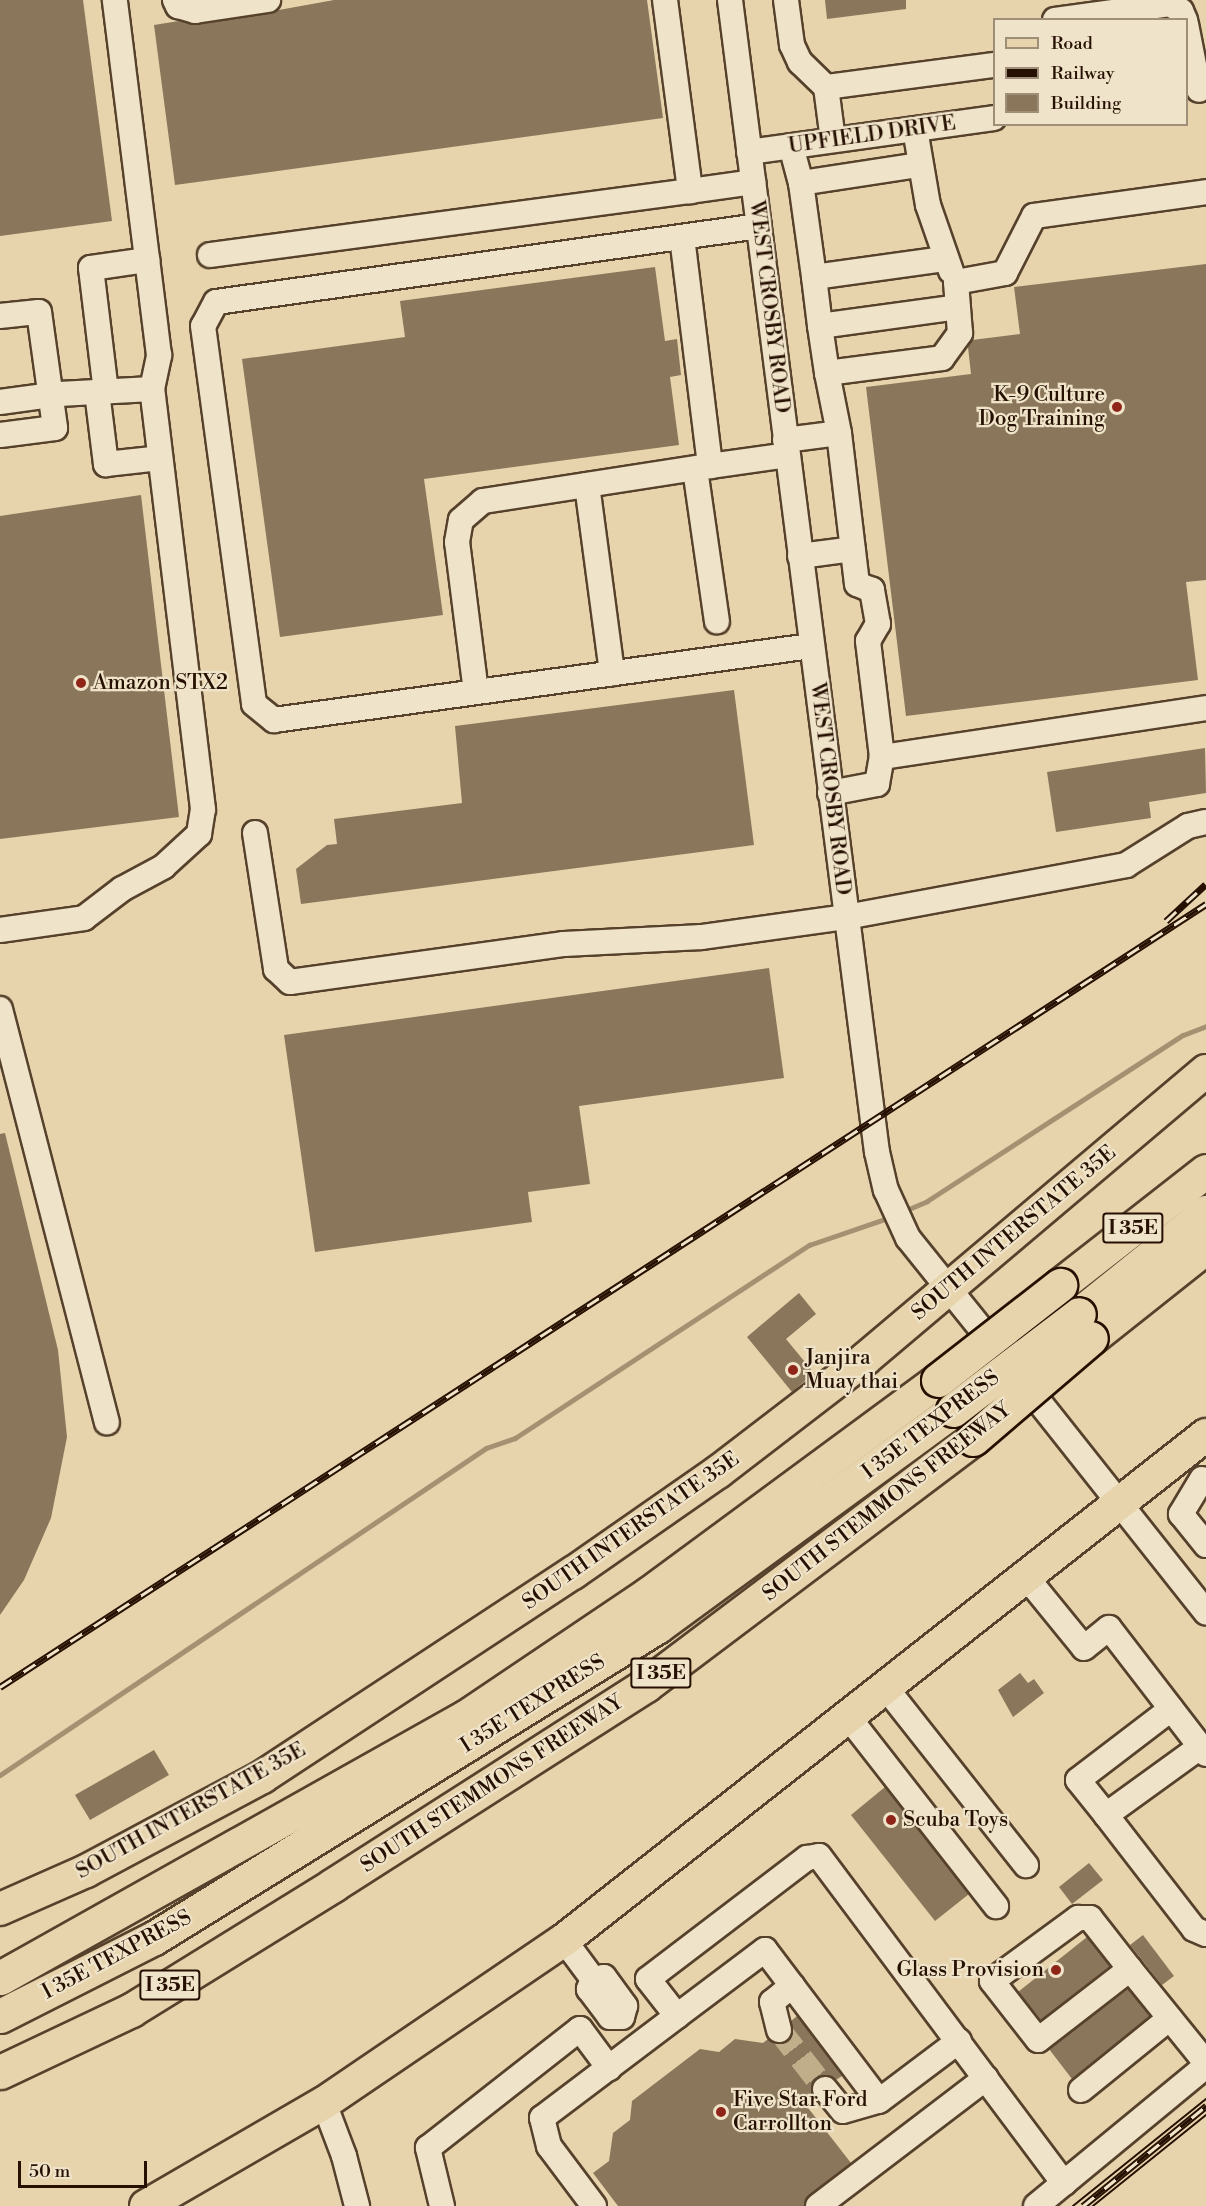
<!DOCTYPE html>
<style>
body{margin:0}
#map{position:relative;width:1206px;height:2206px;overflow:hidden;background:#e7d4ac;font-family:"Libre Bodoni",serif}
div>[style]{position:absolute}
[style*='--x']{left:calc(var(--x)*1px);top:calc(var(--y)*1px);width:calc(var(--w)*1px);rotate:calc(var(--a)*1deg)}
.stream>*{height:5px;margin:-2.5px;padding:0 2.5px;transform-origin:2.5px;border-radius:2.5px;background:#a59172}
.building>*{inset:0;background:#8a765a}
.minor-tunnel>*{height:24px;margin-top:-12px;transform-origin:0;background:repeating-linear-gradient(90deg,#c0ad8a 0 24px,transparent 0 36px)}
.roads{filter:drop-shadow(2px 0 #56412c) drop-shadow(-2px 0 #56412c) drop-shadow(0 2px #56412c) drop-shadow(0 -2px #56412c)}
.minor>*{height:24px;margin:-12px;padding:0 12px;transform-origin:12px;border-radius:12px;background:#efe3c9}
.major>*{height:32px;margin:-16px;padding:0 16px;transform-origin:16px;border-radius:16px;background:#e7d4ac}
.highway>*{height:33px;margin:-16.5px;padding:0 16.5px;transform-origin:16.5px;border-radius:16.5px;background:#e7d4ac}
.tram>*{height:1.5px;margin:-0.75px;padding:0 0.75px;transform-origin:0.75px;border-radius:0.75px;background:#261002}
.rail>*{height:7px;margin-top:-3.5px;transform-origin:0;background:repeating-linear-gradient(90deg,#efe3c9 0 14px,#261002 0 28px);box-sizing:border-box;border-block:2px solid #261002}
.bridges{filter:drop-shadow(2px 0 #261002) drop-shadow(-2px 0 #261002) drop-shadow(0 2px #261002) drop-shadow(0 -2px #261002)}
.highway-bridge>*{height:33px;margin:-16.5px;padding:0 16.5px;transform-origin:16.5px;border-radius:16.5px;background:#e7d4ac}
.dots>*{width:16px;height:16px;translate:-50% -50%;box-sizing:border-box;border:3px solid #efe3c9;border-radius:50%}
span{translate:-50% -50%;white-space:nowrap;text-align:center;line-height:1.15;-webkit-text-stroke:4.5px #efe3c9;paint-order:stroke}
.shield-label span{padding:2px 4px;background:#efe3c9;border:2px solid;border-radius:4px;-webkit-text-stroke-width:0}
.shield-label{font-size:20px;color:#261002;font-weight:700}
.street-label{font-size:21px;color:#261002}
.poi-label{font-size:21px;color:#261002}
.right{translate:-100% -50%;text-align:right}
.left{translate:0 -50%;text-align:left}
.legend{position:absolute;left:993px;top:18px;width:195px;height:108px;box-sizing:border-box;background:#efe3c9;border:2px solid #9f8f79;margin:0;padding:8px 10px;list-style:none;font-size:18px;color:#261002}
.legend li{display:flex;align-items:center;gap:12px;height:30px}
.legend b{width:30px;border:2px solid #9f8f79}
.scale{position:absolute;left:18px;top:2161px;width:129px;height:27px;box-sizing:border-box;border:3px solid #261002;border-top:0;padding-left:8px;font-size:18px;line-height:21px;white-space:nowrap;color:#261002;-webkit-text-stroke:4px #efe3c9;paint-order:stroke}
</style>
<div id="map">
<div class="stream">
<div style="--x:904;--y:1211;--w:25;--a:-23"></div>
<div style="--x:927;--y:1201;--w:305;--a:-33"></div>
<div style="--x:1183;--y:1035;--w:25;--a:-21"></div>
<div style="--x:0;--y:1775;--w:586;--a:-33.93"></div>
<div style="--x:486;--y:1448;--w:31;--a:-19"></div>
<div style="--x:515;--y:1438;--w:352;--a:-33.3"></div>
<div style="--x:809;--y:1245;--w:89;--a:-19"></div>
</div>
<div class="building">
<div style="clip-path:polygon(0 0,83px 0,112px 221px,0 236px)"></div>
<div style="clip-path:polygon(334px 0,647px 0,663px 118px,175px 185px,154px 25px,179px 21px,197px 25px)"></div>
<div style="clip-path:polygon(825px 0,906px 0,906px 9px,827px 19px)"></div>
<div style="clip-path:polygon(1206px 264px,1206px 580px,1186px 582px,1198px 680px,906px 716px,866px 387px,971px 374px,968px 347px,972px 340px,1020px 334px,1014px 287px)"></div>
<div style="clip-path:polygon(655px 267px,665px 341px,677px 339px,681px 375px,670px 377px,679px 445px,424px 479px,443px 615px,280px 637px,242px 359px,405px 337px,400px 301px)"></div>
<div style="clip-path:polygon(141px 495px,179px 817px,0 839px,0 516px)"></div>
<div style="clip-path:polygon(734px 690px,754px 845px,301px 904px,296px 869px,327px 845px,337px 844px,334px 819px,462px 803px,455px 726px)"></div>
<div style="clip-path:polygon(1205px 748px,1206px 793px,1149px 802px,1151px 818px,1056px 832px,1047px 772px)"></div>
<div style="clip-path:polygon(769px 968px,784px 1078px,579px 1106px,590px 1184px,528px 1192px,532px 1222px,315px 1252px,284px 1035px)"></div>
<div style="clip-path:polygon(5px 1133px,58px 1350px,67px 1437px,51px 1518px,24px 1580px,0 1615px,0 1134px)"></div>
<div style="clip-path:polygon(799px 1293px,816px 1314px,786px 1339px,814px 1373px,792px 1392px,747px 1337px)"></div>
<div style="clip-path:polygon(1020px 1673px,1028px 1683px,1034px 1679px,1044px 1693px,1013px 1717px,998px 1690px)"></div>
<div style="clip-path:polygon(154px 1750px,169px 1775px,90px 1820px,75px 1795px)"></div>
<div style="clip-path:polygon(885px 1787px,969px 1894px,935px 1921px,851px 1815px)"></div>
<div style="clip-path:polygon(1089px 1863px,1103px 1880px,1072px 1904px,1059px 1887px)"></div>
<div style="clip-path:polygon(1143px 1935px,1174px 1976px,1162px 1985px,1130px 1945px)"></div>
<div style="clip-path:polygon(1087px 1937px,1110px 1966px,1041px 2020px,1018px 1992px)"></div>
<div style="clip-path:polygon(1128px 1989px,1150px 2016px,1072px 2079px,1049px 2049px)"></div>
<div style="clip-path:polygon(797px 2016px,842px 2076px,836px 2080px,829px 2076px,816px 2078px,812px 2085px,814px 2097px,805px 2104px,851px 2163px,809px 2195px,804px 2206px,618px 2206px,593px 2173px,609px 2161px,613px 2133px,630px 2120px,632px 2101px,700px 2049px,719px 2052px,735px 2039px,763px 2043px,768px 2039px,783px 2044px,792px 2034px,791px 2021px)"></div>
</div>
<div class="minor-tunnel">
<div style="--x:779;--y:2030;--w:75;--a:52.1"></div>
</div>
<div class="roads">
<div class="minor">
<div style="--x:175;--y:0;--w:7;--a:63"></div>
<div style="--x:178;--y:6;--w:18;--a:16"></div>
<div style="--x:195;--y:11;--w:74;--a:-8.6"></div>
<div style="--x:665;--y:0;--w:193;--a:82.5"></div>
<div style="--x:690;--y:191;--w:64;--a:-8.1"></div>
<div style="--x:730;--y:0;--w:1161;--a:82.73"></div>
<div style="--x:877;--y:1152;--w:39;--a:77"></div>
<div style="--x:886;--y:1190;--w:53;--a:65.4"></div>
<div style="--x:908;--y:1238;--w:145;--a:51.2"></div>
<div style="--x:786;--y:0;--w:45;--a:82.4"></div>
<div style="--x:792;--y:45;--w:19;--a:65"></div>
<div style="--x:800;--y:62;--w:36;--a:44"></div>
<div style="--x:826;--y:87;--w:53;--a:82.5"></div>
<div style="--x:1055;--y:20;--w:116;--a:-7.9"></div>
<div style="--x:1170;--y:4;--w:13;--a:32"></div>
<div style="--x:1181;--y:11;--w:10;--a:66"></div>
<div style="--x:1186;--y:24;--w:67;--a:78.9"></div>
<div style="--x:826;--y:87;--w:169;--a:-7.5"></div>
<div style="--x:915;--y:129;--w:77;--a:80.3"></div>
<div style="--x:928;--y:205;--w:70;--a:70.8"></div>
<div style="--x:791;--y:146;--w:38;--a:75"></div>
<div style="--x:801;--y:183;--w:119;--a:-8.7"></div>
<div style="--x:749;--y:152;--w:247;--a:-7.9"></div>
<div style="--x:801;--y:183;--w:95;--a:82.1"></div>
<div style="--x:759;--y:226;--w:548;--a:172.03"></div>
<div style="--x:216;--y:302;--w:27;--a:118"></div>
<div style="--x:203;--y:326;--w:381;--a:82.3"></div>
<div style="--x:254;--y:704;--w:26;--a:39"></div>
<div style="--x:274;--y:720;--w:542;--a:-7.85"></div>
<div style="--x:682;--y:237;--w:231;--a:83"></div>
<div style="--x:710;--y:466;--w:78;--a:-8.1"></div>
<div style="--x:210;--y:255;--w:484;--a:-7.6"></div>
<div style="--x:944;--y:259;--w:131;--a:172.1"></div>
<div style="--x:814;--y:277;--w:49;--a:83"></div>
<div style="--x:820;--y:326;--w:139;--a:-7.8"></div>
<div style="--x:0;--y:316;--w:39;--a:-6"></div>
<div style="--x:39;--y:312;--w:117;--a:82.1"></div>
<div style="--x:55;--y:428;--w:55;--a:172.7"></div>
<div style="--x:820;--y:326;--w:48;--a:81.5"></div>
<div style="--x:97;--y:392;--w:73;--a:82.9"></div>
<div style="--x:106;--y:464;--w:54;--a:-6.3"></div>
<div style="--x:106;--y:392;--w:125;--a:-96.9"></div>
<div style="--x:91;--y:268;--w:57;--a:-8.1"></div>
<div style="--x:0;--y:402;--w:60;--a:-7.7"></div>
<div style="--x:59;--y:394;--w:93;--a:-3.1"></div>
<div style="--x:152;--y:389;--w:35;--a:-78"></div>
<div style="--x:159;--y:355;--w:358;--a:-97.1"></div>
<div style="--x:785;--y:440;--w:54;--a:-7.4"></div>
<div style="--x:695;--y:469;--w:154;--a:81.8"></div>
<div style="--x:587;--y:485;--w:190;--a:82.4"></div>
<div style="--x:800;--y:556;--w:53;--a:-7.5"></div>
<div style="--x:476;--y:692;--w:151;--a:-97.2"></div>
<div style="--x:457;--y:542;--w:22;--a:-80"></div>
<div style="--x:461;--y:520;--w:29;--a:-41"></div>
<div style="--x:483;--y:501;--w:230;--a:-8.8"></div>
<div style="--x:882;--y:757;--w:328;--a:-8.6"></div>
<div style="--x:830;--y:793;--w:48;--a:-10.8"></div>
<div style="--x:877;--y:784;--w:27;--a:-80"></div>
<div style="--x:882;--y:757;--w:117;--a:-96.9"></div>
<div style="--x:868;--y:641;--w:20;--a:-60"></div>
<div style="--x:878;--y:624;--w:35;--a:-100"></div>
<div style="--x:872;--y:590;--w:16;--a:-158"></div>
<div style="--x:857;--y:584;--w:152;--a:-96.8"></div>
<div style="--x:839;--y:433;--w:61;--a:-101.3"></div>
<div style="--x:827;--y:373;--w:116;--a:-7.4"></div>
<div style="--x:942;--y:358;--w:31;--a:-54"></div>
<div style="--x:960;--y:333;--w:51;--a:-94.5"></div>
<div style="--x:956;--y:282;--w:50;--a:-10.4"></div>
<div style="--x:1005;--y:273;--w:64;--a:-63"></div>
<div style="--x:1034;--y:216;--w:174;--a:-7.9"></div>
<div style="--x:255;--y:833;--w:138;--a:81.2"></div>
<div style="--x:276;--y:969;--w:19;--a:43"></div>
<div style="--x:290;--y:982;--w:277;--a:-7.9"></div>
<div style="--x:564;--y:944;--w:138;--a:-2.9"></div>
<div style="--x:702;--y:937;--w:145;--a:-7.9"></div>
<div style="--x:846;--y:917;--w:285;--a:-10.5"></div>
<div style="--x:1126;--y:865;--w:73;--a:-32.2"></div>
<div style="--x:1188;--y:826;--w:18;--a:-13"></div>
<div style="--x:0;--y:930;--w:85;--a:-8.1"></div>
<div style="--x:84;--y:918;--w:48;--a:-37.3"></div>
<div style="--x:122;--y:889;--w:47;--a:-28.2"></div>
<div style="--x:163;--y:867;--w:49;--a:-42.5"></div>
<div style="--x:199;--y:834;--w:25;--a:-81"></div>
<div style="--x:203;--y:809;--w:423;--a:-96.9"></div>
<div style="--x:0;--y:1009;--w:427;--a:75.5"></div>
<div style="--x:1021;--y:1379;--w:298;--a:51.6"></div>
<div style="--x:1202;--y:1479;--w:41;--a:121"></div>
<div style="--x:1181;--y:1514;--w:40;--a:51"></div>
<div style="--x:1027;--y:1578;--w:90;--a:50.8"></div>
<div style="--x:1084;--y:1648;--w:32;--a:-39"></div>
<div style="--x:1109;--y:1628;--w:159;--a:52.4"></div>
<div style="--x:886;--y:1688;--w:226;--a:51.7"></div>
<div style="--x:1171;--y:1709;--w:117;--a:142.6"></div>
<div style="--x:1078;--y:1780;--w:45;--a:51.3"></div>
<div style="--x:1106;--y:1815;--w:116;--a:-35.9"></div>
<div style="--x:849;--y:1718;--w:239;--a:52"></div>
<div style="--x:1106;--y:1815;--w:144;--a:52.3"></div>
<div style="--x:1194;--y:1929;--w:13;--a:23"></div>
<div style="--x:564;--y:1940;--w:49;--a:53.4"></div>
<div style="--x:1130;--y:1969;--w:116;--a:142.3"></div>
<div style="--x:1038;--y:2040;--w:75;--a:-127.9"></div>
<div style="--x:992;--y:1981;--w:107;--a:-36.2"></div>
<div style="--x:1078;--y:1918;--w:12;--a:0"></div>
<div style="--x:1090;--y:1918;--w:65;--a:51.9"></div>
<div style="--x:1130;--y:1969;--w:121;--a:51"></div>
<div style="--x:593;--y:1979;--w:11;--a:-10"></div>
<div style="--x:604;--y:1977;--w:36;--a:54"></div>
<div style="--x:625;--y:2006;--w:11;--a:105"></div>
<div style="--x:593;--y:1979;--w:11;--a:112"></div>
<div style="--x:589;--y:1989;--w:35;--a:53"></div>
<div style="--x:610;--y:2017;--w:12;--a:0"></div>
<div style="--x:677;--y:2016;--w:110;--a:-36.9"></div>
<div style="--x:765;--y:1950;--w:189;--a:52.9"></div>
<div style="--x:879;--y:2101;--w:100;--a:-36.9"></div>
<div style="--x:779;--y:2030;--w:29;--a:-104"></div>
<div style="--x:772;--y:2002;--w:26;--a:-39"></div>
<div style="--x:825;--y:2089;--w:28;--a:51"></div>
<div style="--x:843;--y:2111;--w:37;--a:-16"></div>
<div style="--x:1081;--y:2090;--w:114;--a:-39"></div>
<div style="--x:324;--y:2103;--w:57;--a:69.3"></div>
<div style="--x:344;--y:2156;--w:52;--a:75.4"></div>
<div style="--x:442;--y:2206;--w:60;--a:-103.6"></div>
<div style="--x:428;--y:2148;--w:193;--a:-38.1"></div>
<div style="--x:580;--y:2029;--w:49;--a:53.4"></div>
<div style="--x:594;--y:2206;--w:75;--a:-126.9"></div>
<div style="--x:549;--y:2146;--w:29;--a:-104"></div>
<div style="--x:542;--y:2118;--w:169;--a:-37.1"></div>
<div style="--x:677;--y:2016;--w:47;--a:-128.1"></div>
<div style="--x:648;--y:1979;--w:200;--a:-37.3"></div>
<div style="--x:807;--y:1858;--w:12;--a:-9"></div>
<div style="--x:819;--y:1856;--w:409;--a:53.2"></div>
<div style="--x:818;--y:2206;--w:211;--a:-37.3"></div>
<div style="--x:1036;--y:2206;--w:220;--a:-39.5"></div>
</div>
<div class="major">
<div style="--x:0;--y:1909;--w:94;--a:-23.8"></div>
<div style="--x:86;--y:1871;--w:200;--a:-28.1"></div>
<div style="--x:262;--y:1777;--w:372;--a:-33.3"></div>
<div style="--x:573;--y:1573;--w:177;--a:-34.9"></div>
<div style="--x:718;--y:1472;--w:185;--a:-37.5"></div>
<div style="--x:865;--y:1359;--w:446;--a:-40.2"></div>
<div style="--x:146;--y:2206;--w:206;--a:-30.1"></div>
<div style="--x:324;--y:2103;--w:290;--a:-34.2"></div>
<div style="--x:564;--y:1940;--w:817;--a:-38.19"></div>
</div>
<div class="highway">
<div style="--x:1060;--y:1285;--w:185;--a:-38"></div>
<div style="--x:1079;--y:1314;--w:163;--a:-38.8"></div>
<div style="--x:1091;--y:1338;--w:147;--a:-38.4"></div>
<div style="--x:0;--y:1978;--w:535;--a:-29.29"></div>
<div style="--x:467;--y:1716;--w:218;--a:-34"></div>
<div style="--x:648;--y:1594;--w:360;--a:-36.4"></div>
<div style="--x:0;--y:2016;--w:173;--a:-26.9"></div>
<div style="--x:154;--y:1938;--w:593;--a:-31.76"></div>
<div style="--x:658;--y:1626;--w:366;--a:-36.2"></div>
<div style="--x:0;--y:2072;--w:145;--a:-25.3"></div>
<div style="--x:131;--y:2010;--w:238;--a:-31.7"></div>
<div style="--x:333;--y:1885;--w:371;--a:-32.6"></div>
<div style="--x:646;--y:1685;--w:409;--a:-37"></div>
</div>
</div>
<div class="tram">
<div style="--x:1073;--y:2206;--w:171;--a:-38.8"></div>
<div style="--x:1093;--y:2206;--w:145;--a:-38.8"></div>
</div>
<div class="rail">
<div style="--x:1166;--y:921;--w:54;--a:-42.8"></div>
<div style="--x:0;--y:1687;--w:1438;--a:-32.99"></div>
<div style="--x:1083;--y:2206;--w:159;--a:-39.1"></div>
</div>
<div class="bridges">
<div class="highway-bridge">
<div style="--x:938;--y:1380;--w:155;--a:-37.9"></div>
<div style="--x:953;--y:1410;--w:158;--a:-37.3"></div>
<div style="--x:973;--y:1439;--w:155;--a:-40.6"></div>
</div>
</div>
<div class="dots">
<div style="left:1117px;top:407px;background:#8f2418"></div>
<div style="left:81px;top:683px;background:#8f2418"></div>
<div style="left:793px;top:1370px;background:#8f2418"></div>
<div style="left:891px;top:1820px;background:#8f2418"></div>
<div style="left:1056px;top:1970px;background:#8f2418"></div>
<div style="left:721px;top:2112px;background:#8f2418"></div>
</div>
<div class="shield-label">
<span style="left:1133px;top:1228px">I 35E</span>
<span style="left:661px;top:1673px">I 35E</span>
<span style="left:170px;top:1985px">I 35E</span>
</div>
<div class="street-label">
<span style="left:872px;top:135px;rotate:-8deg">UPFIELD DRIVE</span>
<span style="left:769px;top:307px;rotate:83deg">WEST CROSBY ROAD</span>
<span style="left:830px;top:789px;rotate:83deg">WEST CROSBY ROAD</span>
<span style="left:1014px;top:1233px;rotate:-40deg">SOUTH INTERSTATE 35E</span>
<span style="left:931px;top:1425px;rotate:-37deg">I 35E TEXPRESS</span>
<span style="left:887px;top:1502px;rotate:-38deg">SOUTH STEMMONS FREEWAY</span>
<span style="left:631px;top:1531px;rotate:-35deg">SOUTH INTERSTATE 35E</span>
<span style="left:533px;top:1704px;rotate:-32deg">I 35E TEXPRESS</span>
<span style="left:492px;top:1784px;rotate:-33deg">SOUTH STEMMONS FREEWAY</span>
<span style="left:191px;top:1811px;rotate:-29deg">SOUTH INTERSTATE 35E</span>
<span style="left:117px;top:1955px;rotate:-28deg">I 35E TEXPRESS</span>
</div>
<div class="poi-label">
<span class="right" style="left:1105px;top:407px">K-9 Culture<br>Dog Training</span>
<span class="left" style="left:93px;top:683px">Amazon STX2</span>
<span class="left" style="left:805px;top:1370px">Janjira<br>Muay thai</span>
<span class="left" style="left:903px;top:1820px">Scuba Toys</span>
<span class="right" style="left:1044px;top:1970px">Glass Provision</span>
<span class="left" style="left:733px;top:2112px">Five Star Ford<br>Carrollton</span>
</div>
<ul class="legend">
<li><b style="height:8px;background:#e7d4ac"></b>Road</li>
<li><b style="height:8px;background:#261002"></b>Railway</li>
<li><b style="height:16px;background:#8a765a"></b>Building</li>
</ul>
<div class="scale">50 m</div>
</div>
